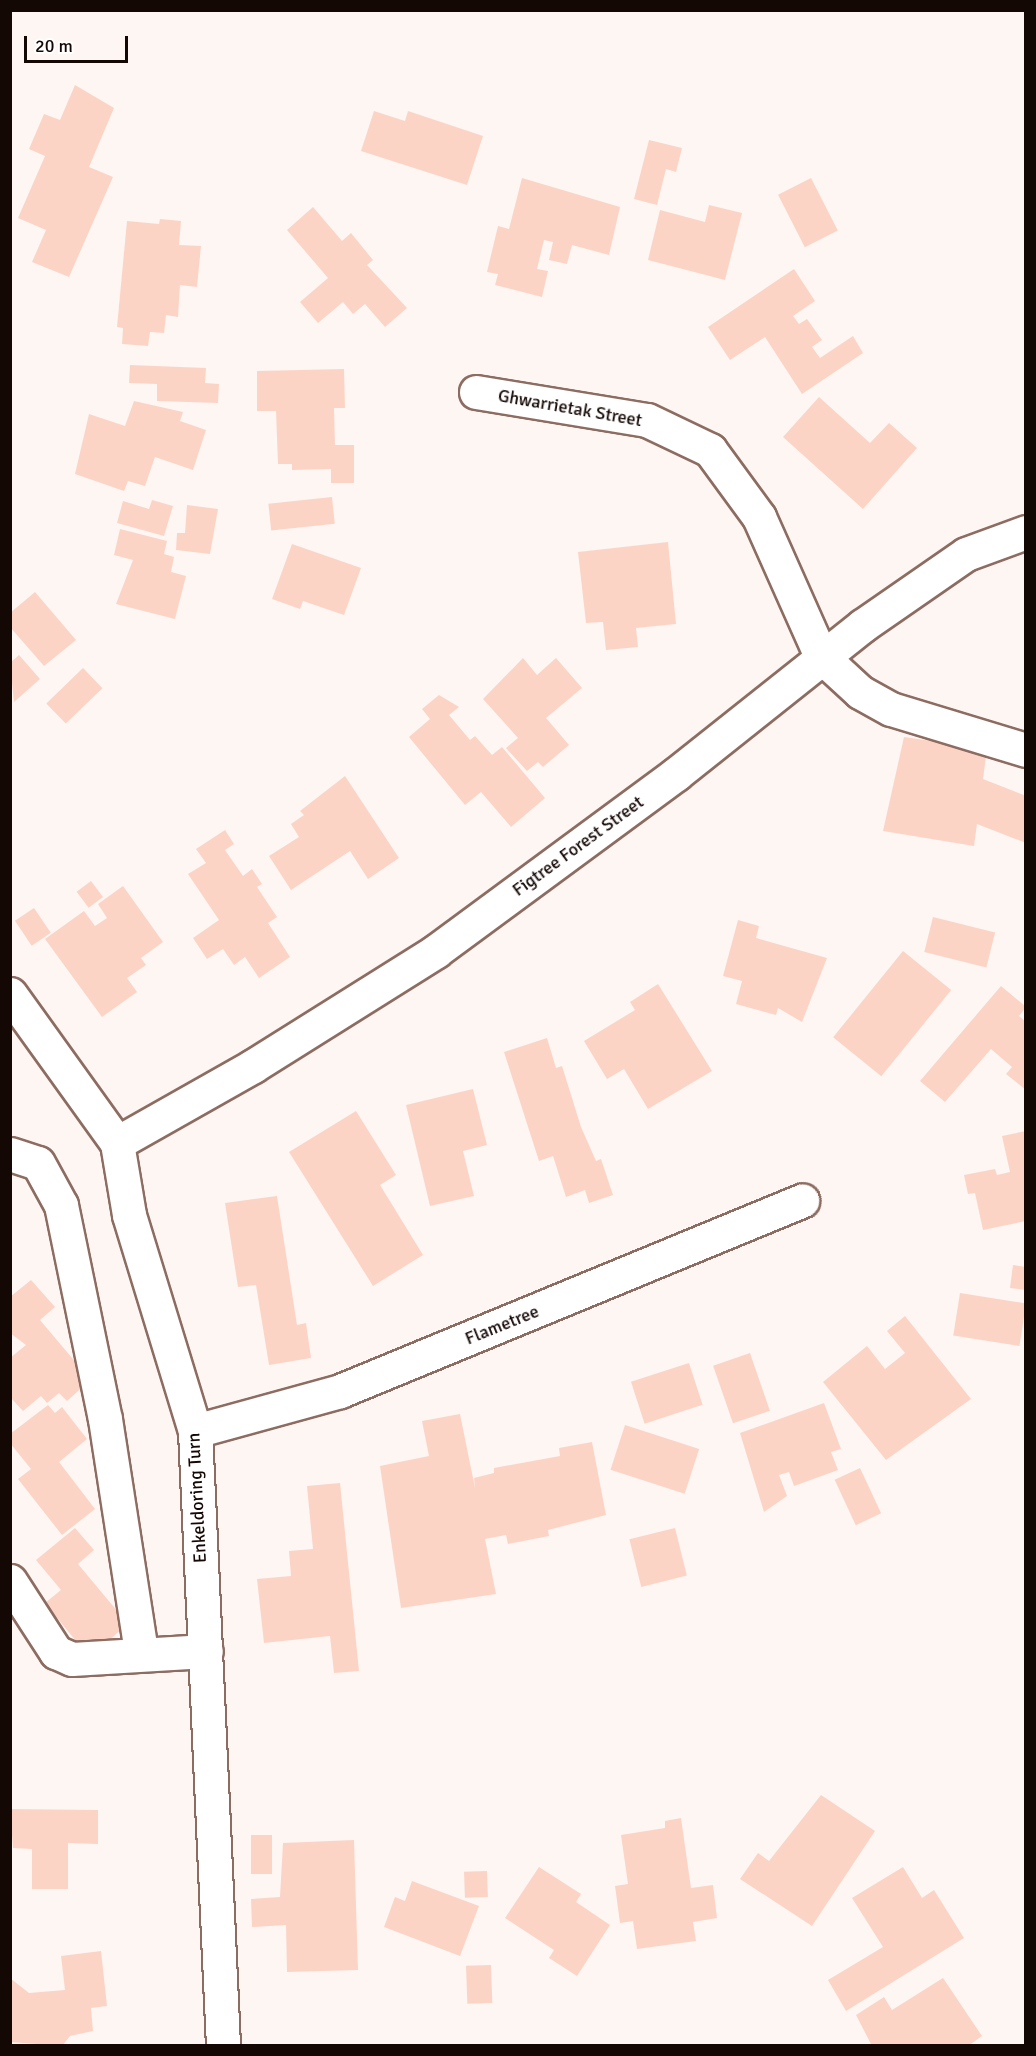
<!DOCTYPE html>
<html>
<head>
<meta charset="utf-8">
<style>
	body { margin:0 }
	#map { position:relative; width:1036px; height:2056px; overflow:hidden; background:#fdf6f3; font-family:Signika,sans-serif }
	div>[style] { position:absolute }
	.building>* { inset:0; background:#fcd4c6; transform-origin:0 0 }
	.roads { filter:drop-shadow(2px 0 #8d6c61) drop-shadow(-2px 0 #8d6c61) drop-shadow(0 2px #8d6c61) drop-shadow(0 -2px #8d6c61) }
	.minor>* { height:33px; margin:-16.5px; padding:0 16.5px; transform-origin:16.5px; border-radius:16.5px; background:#fff }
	span { translate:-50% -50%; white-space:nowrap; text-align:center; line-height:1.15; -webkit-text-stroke:4.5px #fff; paint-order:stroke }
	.street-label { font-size:18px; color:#140805 }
	.frame { position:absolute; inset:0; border:12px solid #140805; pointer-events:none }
	.scale { position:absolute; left:24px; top:36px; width:104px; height:27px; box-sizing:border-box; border:3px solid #140805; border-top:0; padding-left:8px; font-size:18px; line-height:21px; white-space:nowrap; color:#140805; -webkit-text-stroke:4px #fff; paint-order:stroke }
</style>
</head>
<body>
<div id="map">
	<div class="building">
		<div style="clip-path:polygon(75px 85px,114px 108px,89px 167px,113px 177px,69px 277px,32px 262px,46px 230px,18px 218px,45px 156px,29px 149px,44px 114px,60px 120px)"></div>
		<div style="clip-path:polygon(374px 111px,405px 121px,408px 111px,483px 136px,467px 185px,361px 151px)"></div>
		<div style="clip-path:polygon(649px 140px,682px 148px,676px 172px,666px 169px,657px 205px,634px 199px)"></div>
		<div style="clip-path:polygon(522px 178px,620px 207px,609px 255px,572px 245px,567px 264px,549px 260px,553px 242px,544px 240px,537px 269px,548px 271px,542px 297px,495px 285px,498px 274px,487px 272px,498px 226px,509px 229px)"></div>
		<div style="left:811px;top:178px;width:59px;height:37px;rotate:63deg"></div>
		<div style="clip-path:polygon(709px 205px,742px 213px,725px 280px,648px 260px,660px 210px,705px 222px)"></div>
		<div style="clip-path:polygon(313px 207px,342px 241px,351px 233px,373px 260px,367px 265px,407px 308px,385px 327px,365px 304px,353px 314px,343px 302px,318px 323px,300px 302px,328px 278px,287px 230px)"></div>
		<div style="clip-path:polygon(160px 219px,181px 221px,179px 245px,201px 246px,197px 287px,180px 285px,178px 317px,166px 315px,164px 333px,150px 332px,148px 346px,122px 344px,123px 328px,117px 327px,127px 221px,159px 224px)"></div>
		<div style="clip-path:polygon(794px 269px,815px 301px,793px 316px,799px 324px,807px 319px,822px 340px,812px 347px,820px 358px,853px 336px,863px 353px,802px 394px,765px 337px,730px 360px,708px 327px)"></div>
		<div style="clip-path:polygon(130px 365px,206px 368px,205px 383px,219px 384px,218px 403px,157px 401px,157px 384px,129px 383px)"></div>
		<div style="clip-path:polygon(344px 369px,345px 408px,334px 408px,335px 445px,354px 445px,354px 483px,331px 483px,331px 469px,292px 470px,292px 464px,278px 464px,276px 411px,257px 411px,257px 371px)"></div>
		<div style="clip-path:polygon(819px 397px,870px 443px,889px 423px,917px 448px,863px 509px,783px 437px)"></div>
		<div style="clip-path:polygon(134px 401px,183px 412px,180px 421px,206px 430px,193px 470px,155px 457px,145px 486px,128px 481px,124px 491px,75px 474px,89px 414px,125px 426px)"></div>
		<div style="left:332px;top:497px;width:27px;height:64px;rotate:84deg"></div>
		<div style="clip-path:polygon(152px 500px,173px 506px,164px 536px,117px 523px,123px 501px,149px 509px)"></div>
		<div style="clip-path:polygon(187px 505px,218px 509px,210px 554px,176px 550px,177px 533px,185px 533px)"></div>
		<div style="clip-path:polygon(120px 529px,167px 541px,164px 554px,174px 557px,171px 572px,186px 576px,175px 619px,116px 604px,133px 560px,114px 555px)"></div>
		<div style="clip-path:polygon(668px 542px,676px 624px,636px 628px,638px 647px,606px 650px,603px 622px,586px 623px,578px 552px)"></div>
		<div style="clip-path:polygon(292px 544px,361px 568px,344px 615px,303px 601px,300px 609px,272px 599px)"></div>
		<div style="clip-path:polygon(35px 592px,76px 640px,44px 666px,10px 627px,10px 613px)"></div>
		<div style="clip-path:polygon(19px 655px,40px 679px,14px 702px,10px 663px)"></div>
		<div style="clip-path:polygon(523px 658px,537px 675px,556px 658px,582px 688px,546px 718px,569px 745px,543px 767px,538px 762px,527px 771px,506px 748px,518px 738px,483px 699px)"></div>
		<div style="left:83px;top:668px;width:28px;height:51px;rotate:46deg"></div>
		<div style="clip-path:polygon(439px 695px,459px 707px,449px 715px,470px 740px,475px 736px,492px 755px,502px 747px,545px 798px,511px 827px,481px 792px,465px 805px,409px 737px,430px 719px,422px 709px)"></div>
		<div style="clip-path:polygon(904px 737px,987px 749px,983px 779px,1026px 796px,1026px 843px,977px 824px,974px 846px,883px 831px)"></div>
		<div style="clip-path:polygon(345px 776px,399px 858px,368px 879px,350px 851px,291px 890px,269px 856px,299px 837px,291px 824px,304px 815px,300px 811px)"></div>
		<div style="clip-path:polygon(225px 830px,234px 844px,225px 850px,243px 876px,252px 869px,262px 884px,257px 887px,277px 917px,268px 923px,290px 957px,259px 978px,245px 957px,234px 965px,223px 949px,207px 959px,193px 938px,219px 920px,188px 874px,206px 863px,196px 849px)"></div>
		<div style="left:91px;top:881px;width:20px;height:18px;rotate:53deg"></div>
		<div style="clip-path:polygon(123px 886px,163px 942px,141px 958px,146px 965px,127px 978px,137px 992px,102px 1017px,45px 939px,84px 911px,95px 926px,107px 918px,98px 904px)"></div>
		<div style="left:34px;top:908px;width:30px;height:23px;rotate:56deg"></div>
		<div style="left:933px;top:917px;width:64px;height:36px;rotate:14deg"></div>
		<div style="clip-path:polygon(738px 920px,759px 926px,756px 938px,827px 958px,802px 1022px,778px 1008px,776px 1015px,736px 1004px,742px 981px,723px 976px)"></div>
		<div style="left:903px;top:951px;width:62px;height:111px;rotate:39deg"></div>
		<div style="clip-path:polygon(658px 984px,712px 1071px,648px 1109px,624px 1069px,607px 1079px,584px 1041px,635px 1010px,630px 1002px)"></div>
		<div style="clip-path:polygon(1001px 986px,1026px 1007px,1019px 1016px,1026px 1022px,1026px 1090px,1006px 1074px,1012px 1067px,991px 1049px,945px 1102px,920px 1081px)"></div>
		<div style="clip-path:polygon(547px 1038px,556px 1068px,562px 1066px,581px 1127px,596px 1161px,601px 1159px,613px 1195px,589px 1203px,585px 1190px,566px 1197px,553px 1156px,539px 1161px,504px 1052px)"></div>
		<div style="clip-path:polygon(473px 1089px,487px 1145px,463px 1151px,474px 1196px,430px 1206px,406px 1105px)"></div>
		<div style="clip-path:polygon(356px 1111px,396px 1175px,380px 1185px,423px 1255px,373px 1286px,289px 1152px)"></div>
		<div style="clip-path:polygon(1026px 1131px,1026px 1221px,983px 1230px,975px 1193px,968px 1194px,964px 1175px,995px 1169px,997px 1175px,1010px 1172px,1002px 1136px)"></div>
		<div style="clip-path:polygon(277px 1196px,297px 1325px,306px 1323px,311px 1358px,269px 1365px,256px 1285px,238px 1287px,225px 1203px)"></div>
		<div style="clip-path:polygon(1013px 1265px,1026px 1267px,1026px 1290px,1010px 1288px)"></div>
		<div style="clip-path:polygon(31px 1280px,55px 1307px,40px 1320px,83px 1371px,79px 1375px,87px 1383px,67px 1401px,59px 1393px,47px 1403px,41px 1396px,23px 1411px,10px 1397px,10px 1358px,26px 1345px,10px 1333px,10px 1297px)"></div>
		<div style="left:960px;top:1293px;width:67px;height:43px;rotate:9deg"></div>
		<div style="clip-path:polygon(905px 1316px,971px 1399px,886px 1460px,823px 1382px,867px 1346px,885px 1369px,905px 1353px,887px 1331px)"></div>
		<div style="left:750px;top:1353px;width:61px;height:39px;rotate:71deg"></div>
		<div style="left:689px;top:1363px;width:44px;height:61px;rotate:72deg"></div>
		<div style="clip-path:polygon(824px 1403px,841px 1449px,831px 1452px,838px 1470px,794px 1486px,789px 1472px,779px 1475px,787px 1496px,764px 1512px,740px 1433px)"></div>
		<div style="clip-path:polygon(48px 1405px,55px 1413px,62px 1407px,87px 1439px,59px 1462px,95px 1509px,62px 1535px,18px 1479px,31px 1469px,10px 1443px,10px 1434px)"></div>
		<div style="clip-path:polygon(460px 1414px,475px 1488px,474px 1478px,494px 1473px,494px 1468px,560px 1456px,559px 1448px,592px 1442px,606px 1515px,548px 1530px,549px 1536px,508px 1544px,506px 1535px,485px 1539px,496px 1594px,401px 1608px,380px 1466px,429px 1456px,422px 1421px)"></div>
		<div style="left:625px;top:1425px;width:78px;height:47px;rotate:18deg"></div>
		<div style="left:860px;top:1468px;width:50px;height:28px;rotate:65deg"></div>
		<div style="clip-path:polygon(340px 1483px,359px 1671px,334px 1673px,330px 1636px,264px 1643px,257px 1579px,291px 1576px,289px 1551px,313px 1549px,307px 1486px)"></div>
		<div style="clip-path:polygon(75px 1528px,94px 1550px,78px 1564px,128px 1624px,89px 1657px,45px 1603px,61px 1590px,36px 1560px)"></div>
		<div style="left:675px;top:1528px;width:49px;height:47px;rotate:76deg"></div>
		<div style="clip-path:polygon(821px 1795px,875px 1831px,812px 1926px,740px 1879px,758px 1853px,769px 1861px)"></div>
		<div style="clip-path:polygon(10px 1809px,98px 1810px,98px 1844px,68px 1843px,68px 1889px,32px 1889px,32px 1849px,13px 1848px)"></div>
		<div style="clip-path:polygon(681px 1818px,691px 1888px,713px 1885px,717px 1918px,693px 1922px,696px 1941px,637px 1949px,633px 1921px,620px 1923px,615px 1886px,628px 1884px,621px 1835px,665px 1828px,665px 1821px)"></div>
		<div style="left:251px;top:1835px;width:21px;height:39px"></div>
		<div style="clip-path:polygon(354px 1840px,358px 1970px,287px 1972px,286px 1925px,252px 1927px,251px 1899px,280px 1897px,283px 1843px)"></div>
		<div style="clip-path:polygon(539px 1867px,581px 1894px,576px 1902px,610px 1925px,577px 1976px,549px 1958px,554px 1950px,505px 1918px)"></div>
		<div style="clip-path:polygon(903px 1867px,922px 1898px,934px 1890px,964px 1938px,846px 2011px,828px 1980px,883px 1947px,852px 1898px)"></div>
		<div style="left:487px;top:1871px;width:26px;height:23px;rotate:88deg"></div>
		<div style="clip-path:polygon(412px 1881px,479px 1906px,460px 1956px,384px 1927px,395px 1897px,405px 1901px)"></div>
		<div style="clip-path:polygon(101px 1951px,107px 2006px,91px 2008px,93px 2031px,70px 2036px,62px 2046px,10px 2042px,10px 1978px,29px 1993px,65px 1990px,61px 1956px)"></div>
		<div style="left:491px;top:1965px;width:38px;height:25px;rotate:88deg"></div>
		<div style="clip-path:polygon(943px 1978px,982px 2036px,968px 2046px,872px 2046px,856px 2015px,884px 1997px,892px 2010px)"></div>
	</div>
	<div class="roads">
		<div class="minor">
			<div style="left:476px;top:392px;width:173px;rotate:9.3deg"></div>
			<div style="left:647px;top:420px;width:70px;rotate:25.5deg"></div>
			<div style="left:710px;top:450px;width:83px;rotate:53.8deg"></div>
			<div style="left:759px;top:517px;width:152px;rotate:66deg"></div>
			<div style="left:821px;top:656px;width:53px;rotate:42.7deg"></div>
			<div style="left:860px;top:692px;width:35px;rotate:29deg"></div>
			<div style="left:891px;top:709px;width:141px;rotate:16.9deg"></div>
			<div style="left:10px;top:994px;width:183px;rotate:54.3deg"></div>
			<div style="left:117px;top:1143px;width:73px;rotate:80.5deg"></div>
			<div style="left:129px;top:1215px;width:226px;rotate:73deg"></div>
			<div style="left:195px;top:1431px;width:616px;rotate:87.39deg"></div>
			<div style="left:117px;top:1143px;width:156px;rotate:-29.5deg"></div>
			<div style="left:253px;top:1066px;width:216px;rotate:-32.1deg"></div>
			<div style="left:436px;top:951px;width:298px;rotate:-36.4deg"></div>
			<div style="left:676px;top:774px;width:238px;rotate:-38.5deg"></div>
			<div style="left:862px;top:626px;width:126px;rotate:-34.7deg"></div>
			<div style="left:966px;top:554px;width:64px;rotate:-20.1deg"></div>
			<div style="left:10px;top:1154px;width:29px;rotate:18deg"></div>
			<div style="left:38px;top:1163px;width:48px;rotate:61.3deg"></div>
			<div style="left:61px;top:1205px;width:218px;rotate:78.4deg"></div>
			<div style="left:105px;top:1419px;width:236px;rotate:81.2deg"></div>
			<div style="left:195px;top:1431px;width:150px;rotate:-15.4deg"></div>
			<div style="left:340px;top:1391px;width:500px;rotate:-22.4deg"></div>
			<div style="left:10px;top:1581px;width:85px;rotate:57.1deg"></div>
			<div style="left:56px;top:1652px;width:17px;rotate:24deg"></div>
			<div style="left:72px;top:1659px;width:134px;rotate:-3.4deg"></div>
		</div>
	</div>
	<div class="street-label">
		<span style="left:570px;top:408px;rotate:10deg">Ghwarrietak Street</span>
		<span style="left:578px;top:846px;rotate:-36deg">Figtree Forest Street</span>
		<span style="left:502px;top:1325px;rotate:-22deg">Flametree</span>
		<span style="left:197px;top:1498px;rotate:-93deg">Enkeldoring Turn</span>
	</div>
	<div class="frame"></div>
	<div class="scale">20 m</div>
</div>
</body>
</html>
